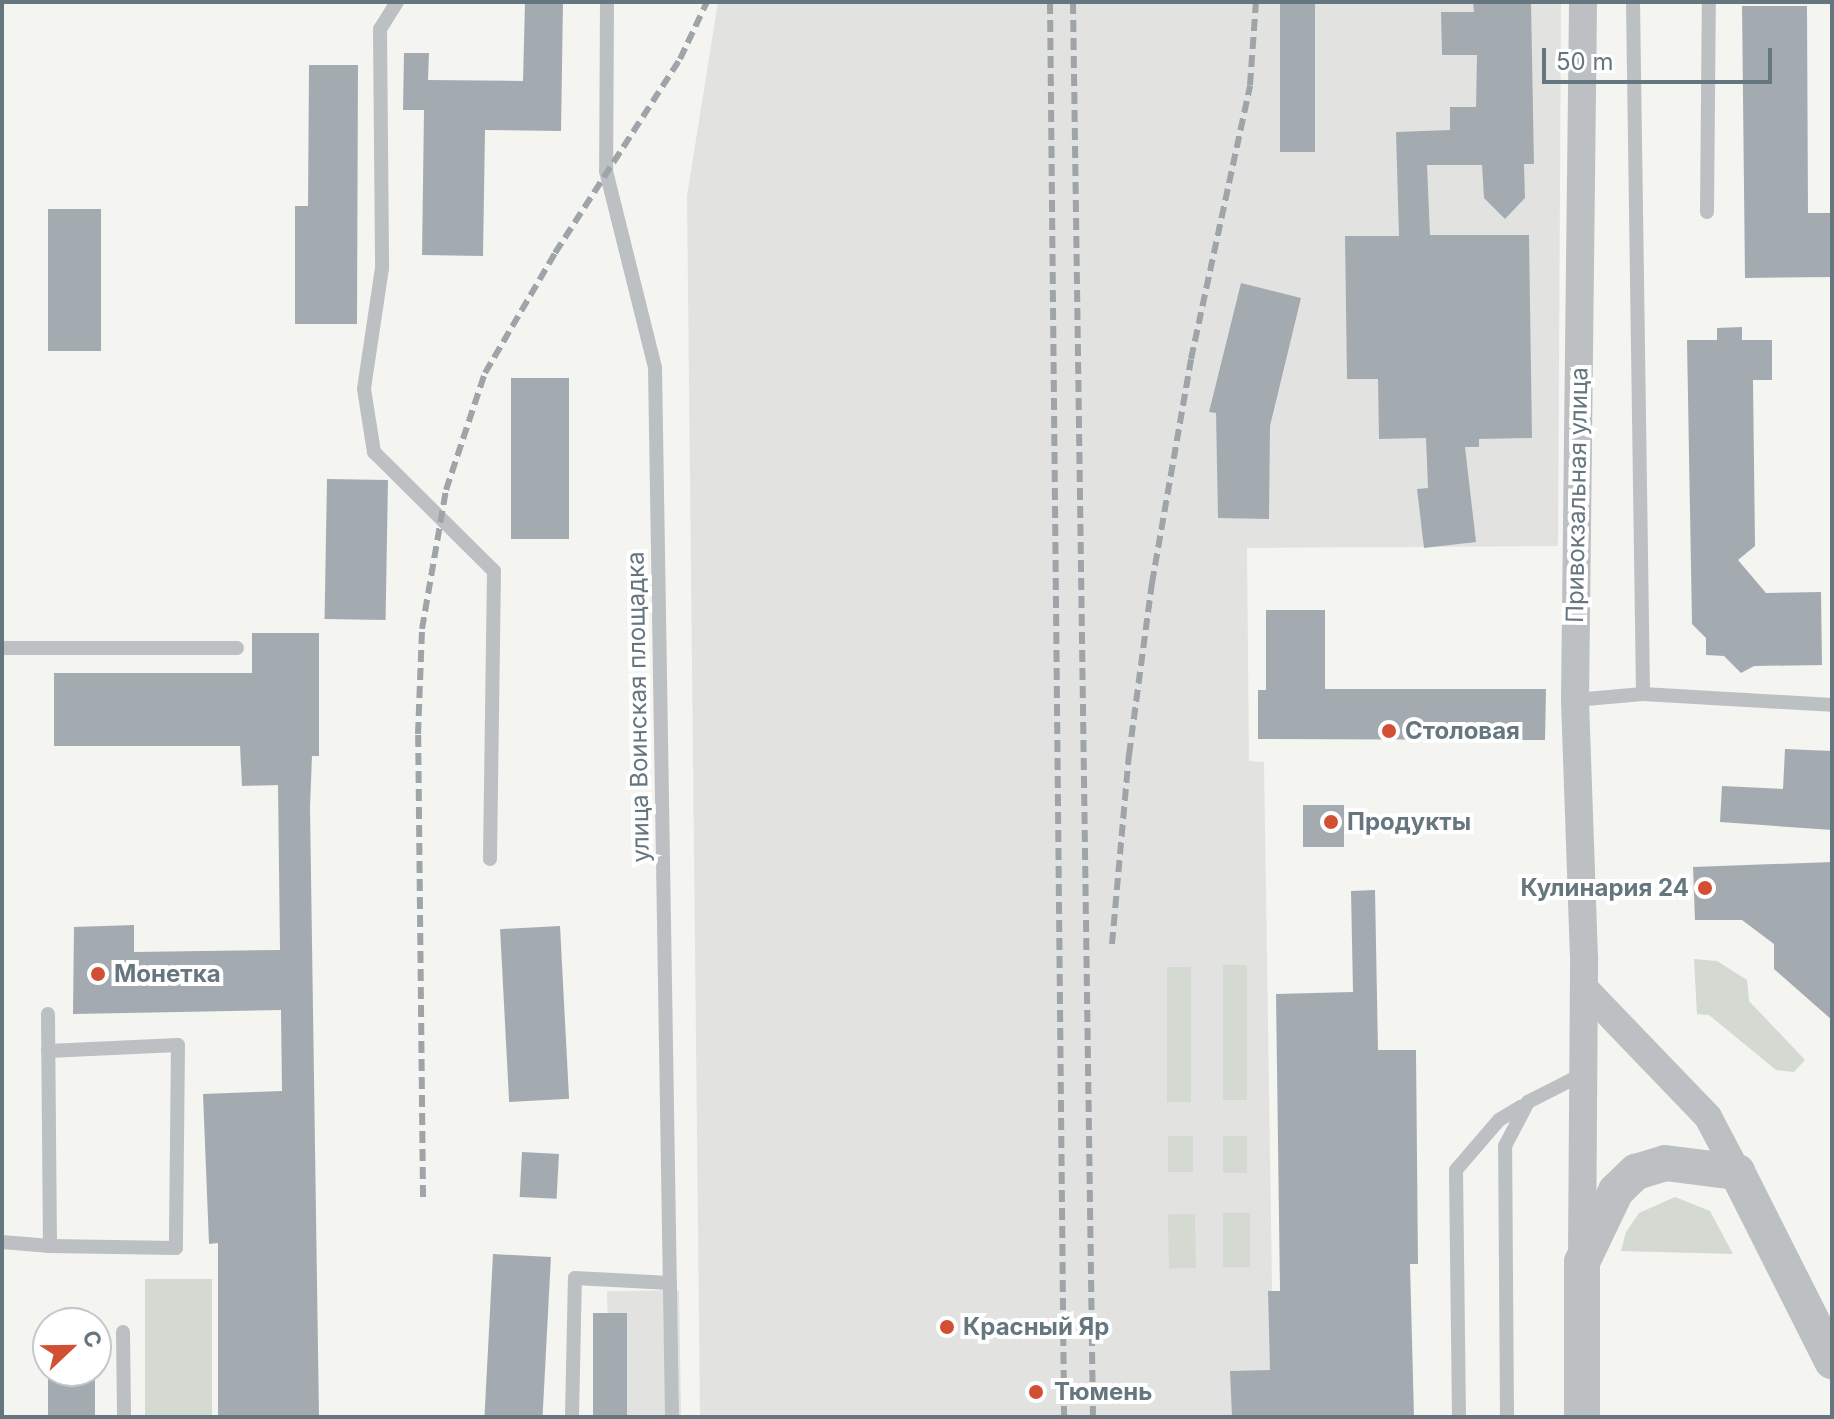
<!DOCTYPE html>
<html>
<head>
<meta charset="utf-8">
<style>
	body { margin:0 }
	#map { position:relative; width:1834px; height:1419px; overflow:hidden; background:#f4f4f1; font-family:Inter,sans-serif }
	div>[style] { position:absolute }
	.built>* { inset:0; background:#e2e3e1; transform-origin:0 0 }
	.green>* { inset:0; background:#d4d9d1; transform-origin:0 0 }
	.building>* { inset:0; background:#a4abb0; transform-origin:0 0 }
	.service>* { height:14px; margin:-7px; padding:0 7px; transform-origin:7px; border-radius:7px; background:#bcc0c3 }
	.minor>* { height:28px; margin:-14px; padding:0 14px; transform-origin:14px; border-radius:14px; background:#bcc0c3 }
	.tertiary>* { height:36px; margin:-18px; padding:0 18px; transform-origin:18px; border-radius:18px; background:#bcc0c3 }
	.rail>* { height:6px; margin-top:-3px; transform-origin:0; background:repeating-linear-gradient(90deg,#9ea4a8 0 12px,transparent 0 18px) }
	.dots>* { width:22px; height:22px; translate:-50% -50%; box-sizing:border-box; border:4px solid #fff; border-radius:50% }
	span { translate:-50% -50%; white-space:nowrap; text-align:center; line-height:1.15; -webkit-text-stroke:8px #fff; paint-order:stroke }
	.street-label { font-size:24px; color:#66767f }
	.poi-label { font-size:24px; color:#66767f; font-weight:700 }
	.left { translate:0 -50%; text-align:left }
	.right { translate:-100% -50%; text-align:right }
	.frame { position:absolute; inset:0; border:4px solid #66767f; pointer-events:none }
	.north { position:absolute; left:32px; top:1307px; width:80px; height:80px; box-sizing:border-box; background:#fff; border:2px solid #c2c8cc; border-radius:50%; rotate:68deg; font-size:22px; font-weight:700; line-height:32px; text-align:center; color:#66767f }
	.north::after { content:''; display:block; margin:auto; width:28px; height:36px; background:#d24f33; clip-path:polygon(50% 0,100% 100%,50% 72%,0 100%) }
	.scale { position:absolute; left:1542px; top:48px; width:230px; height:36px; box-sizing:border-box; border:4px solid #66767f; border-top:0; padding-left:10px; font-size:24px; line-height:28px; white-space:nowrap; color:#66767f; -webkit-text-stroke:6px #fff; paint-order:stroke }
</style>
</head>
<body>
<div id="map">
	<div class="built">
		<div style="clip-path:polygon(718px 2px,1561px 2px,1558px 546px,1247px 548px,1249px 761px,1264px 762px,1274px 1417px,700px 1417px,687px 196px)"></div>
		<div style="left:679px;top:1290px;width:127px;height:72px;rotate:89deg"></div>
	</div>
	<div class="green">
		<div style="clip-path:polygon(1694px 959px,1717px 961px,1747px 980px,1749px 1001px,1805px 1060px,1794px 1072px,1776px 1070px,1709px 1015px,1697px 1014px)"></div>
		<div style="left:1223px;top:965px;width:24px;height:135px"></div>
		<div style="left:1167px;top:967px;width:24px;height:135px"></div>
		<div style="left:1168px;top:1136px;width:25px;height:36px"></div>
		<div style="left:1223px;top:1136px;width:24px;height:37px"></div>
		<div style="clip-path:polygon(1675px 1197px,1710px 1211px,1733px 1254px,1621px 1251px,1626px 1232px,1639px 1213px)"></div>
		<div style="left:1223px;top:1213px;width:27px;height:54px"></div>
		<div style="left:1195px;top:1214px;width:54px;height:27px;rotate:89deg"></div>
		<div style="left:212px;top:1279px;width:138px;height:67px;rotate:90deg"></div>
	</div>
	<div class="building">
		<div style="clip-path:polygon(525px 2px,563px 2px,561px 131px,485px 130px,483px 256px,422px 255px,424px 110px,403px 110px,404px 53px,429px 53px,428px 80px,523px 81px)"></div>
		<div style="left:1280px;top:2px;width:35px;height:150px"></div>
		<div style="clip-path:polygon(1473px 2px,1531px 2px,1534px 164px,1524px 164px,1525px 198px,1505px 219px,1484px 198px,1482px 165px,1427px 165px,1430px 235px,1529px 235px,1532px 438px,1479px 439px,1479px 447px,1465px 447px,1476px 542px,1424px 548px,1417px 489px,1428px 488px,1426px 438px,1379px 439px,1378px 379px,1347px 379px,1345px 236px,1399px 236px,1396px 132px,1450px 130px,1450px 107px,1476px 107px,1477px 55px,1442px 55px,1441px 12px,1474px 12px)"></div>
		<div style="clip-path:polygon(1742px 6px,1807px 6px,1808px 213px,1832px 213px,1832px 277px,1745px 278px)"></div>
		<div style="clip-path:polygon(309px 65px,358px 65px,357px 324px,295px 324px,295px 206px,308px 206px)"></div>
		<div style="left:48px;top:209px;width:53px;height:142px"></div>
		<div style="clip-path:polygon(1241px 283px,1301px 298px,1270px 426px,1269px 519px,1218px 518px,1216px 413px,1209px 412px)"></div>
		<div style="clip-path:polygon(1742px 327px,1742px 340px,1772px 340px,1772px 380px,1753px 380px,1755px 546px,1738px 560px,1766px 593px,1821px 592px,1822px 665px,1754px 666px,1741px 673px,1724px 656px,1706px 655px,1706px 638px,1692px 624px,1687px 340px,1717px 340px,1717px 328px)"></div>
		<div style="left:511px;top:378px;width:58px;height:161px"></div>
		<div style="left:327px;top:479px;width:61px;height:140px;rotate:1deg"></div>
		<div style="clip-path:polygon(1266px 610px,1325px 610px,1325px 689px,1546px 689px,1545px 740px,1258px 739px,1258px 690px,1266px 690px)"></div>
		<div style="clip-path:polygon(252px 633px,319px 633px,319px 756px,312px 756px,310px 807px,319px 1417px,218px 1417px,218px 1243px,209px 1244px,203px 1094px,282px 1091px,281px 1010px,73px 1014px,74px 927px,134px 925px,134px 952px,280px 950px,278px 785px,242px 786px,240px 746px,54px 746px,54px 673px,252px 673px)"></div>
		<div style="clip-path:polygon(1785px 749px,1832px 751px,1832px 830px,1720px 822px,1722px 786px,1783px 789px)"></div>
		<div style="left:1303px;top:805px;width:41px;height:42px"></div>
		<div style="clip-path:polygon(1832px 862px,1832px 1020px,1774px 969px,1774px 944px,1742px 920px,1695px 920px,1693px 867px)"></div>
		<div style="clip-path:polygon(1375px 890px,1378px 1050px,1416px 1050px,1418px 1264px,1410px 1264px,1414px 1417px,1232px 1417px,1230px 1371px,1270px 1370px,1268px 1291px,1280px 1291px,1276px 994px,1353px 992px,1351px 891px)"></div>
		<div style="left:560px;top:926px;width:173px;height:60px;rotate:87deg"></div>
		<div style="left:522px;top:1152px;width:37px;height:45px;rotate:3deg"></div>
		<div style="left:493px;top:1254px;width:58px;height:163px;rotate:3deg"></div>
		<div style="left:593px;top:1313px;width:34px;height:104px"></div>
		<div style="left:48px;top:1371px;width:47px;height:46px"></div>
	</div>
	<div class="service">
		<div style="left:397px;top:2px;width:32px;rotate:122deg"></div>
		<div style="left:380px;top:29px;width:239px;rotate:89.5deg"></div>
		<div style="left:382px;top:268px;width:122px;rotate:98.5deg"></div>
		<div style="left:364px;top:389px;width:64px;rotate:81deg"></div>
		<div style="left:374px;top:452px;width:169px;rotate:44.8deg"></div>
		<div style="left:494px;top:571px;width:288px;rotate:90.8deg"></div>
		<div style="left:607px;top:2px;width:169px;rotate:90.3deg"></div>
		<div style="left:606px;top:171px;width:203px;rotate:76deg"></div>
		<div style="left:655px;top:368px;width:1049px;rotate:89.07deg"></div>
		<div style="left:1633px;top:2px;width:692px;rotate:89.17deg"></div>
		<div style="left:1707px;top:212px;width:210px;rotate:-89.5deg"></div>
		<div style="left:2px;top:648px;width:235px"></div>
		<div style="left:1575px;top:700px;width:68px;rotate:-5deg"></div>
		<div style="left:1643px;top:694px;width:189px;rotate:3.3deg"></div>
		<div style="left:48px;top:1051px;width:130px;rotate:-2.6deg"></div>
		<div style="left:178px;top:1045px;width:203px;rotate:90.6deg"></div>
		<div style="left:176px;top:1248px;width:126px;rotate:-179.1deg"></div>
		<div style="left:2px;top:1242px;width:48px;rotate:4.8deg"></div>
		<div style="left:50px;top:1246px;width:232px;rotate:-90.5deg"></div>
		<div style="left:123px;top:1332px;width:85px;rotate:89.3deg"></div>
		<div style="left:572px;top:1417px;width:139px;rotate:-88.8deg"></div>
		<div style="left:575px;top:1278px;width:95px;rotate:3deg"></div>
		<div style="left:1459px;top:1417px;width:247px;rotate:-90.7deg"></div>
		<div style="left:1456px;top:1170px;width:66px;rotate:-49.3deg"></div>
		<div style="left:1499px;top:1120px;width:26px;rotate:-31deg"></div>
		<div style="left:1507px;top:1417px;width:271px;rotate:-90.4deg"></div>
		<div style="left:1505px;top:1146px;width:50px;rotate:-62.4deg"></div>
		<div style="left:1528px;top:1102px;width:62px;rotate:-27deg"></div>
	</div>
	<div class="minor">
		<div style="left:1584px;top:988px;width:179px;rotate:46.1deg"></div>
		<div style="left:1708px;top:1117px;width:62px;rotate:62.2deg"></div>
		<div style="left:1582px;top:1257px;width:299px;rotate:-89.6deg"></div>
		<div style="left:1584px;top:958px;width:258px;rotate:-92deg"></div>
		<div style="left:1575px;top:700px;width:698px;rotate:-89.34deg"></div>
	</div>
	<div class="tertiary">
		<div style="left:1582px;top:1417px;width:155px;rotate:-90deg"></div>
		<div style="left:1582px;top:1262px;width:79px;rotate:-64.4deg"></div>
		<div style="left:1616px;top:1191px;width:28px;rotate:-44deg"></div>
		<div style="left:1636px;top:1172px;width:30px;rotate:-17deg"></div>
		<div style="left:1665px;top:1163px;width:73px;rotate:7.1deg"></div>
		<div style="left:1737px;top:1172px;width:212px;rotate:63.3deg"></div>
	</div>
	<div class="rail">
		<div style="left:1050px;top:2px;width:1415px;rotate:89.43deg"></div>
		<div style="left:1073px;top:2px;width:1415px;rotate:89.19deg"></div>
		<div style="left:1112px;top:944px;width:190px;rotate:-84.9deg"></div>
		<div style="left:1129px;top:755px;width:174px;rotate:-82.4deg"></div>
		<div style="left:1152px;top:583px;width:227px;rotate:-80.1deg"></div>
		<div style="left:1191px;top:359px;width:280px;rotate:-77.8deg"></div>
		<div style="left:1250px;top:85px;width:83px;rotate:-85.9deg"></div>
		<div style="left:423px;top:1197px;width:463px;rotate:-90.6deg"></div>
		<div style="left:418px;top:734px;width:105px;rotate:-87.8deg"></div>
		<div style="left:422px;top:629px;width:141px;rotate:-80.2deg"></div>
		<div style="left:446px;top:490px;width:123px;rotate:-71.6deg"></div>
		<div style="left:485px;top:373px;width:139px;rotate:-59.7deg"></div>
		<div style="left:555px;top:253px;width:231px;rotate:-57.2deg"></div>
		<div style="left:680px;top:59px;width:63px;rotate:-64.7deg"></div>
	</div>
	<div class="dots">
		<div style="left:1389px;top:731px;background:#d24f33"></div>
		<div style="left:1331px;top:822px;background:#d24f33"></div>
		<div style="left:1705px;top:888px;background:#d24f33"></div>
		<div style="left:98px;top:974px;background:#d24f33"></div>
		<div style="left:947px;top:1327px;background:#d24f33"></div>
		<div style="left:1036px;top:1392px;background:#d24f33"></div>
	</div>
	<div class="street-label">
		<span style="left:1577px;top:495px;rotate:-89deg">Привокзальная улица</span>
		<span style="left:638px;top:707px;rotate:-91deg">улица Воинская площадка</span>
	</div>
	<div class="poi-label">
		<span class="left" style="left:1405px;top:731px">Столовая</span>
		<span class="left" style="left:1347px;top:822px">Продукты</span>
		<span class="right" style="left:1689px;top:888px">Кулинария 24</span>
		<span class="left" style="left:114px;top:974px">Монетка</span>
		<span class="left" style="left:963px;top:1327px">Красный Яр</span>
		<span class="left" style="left:1054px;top:1392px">Тюмень</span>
	</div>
	<div class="frame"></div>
	<div class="north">С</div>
	<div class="scale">50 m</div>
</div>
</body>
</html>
